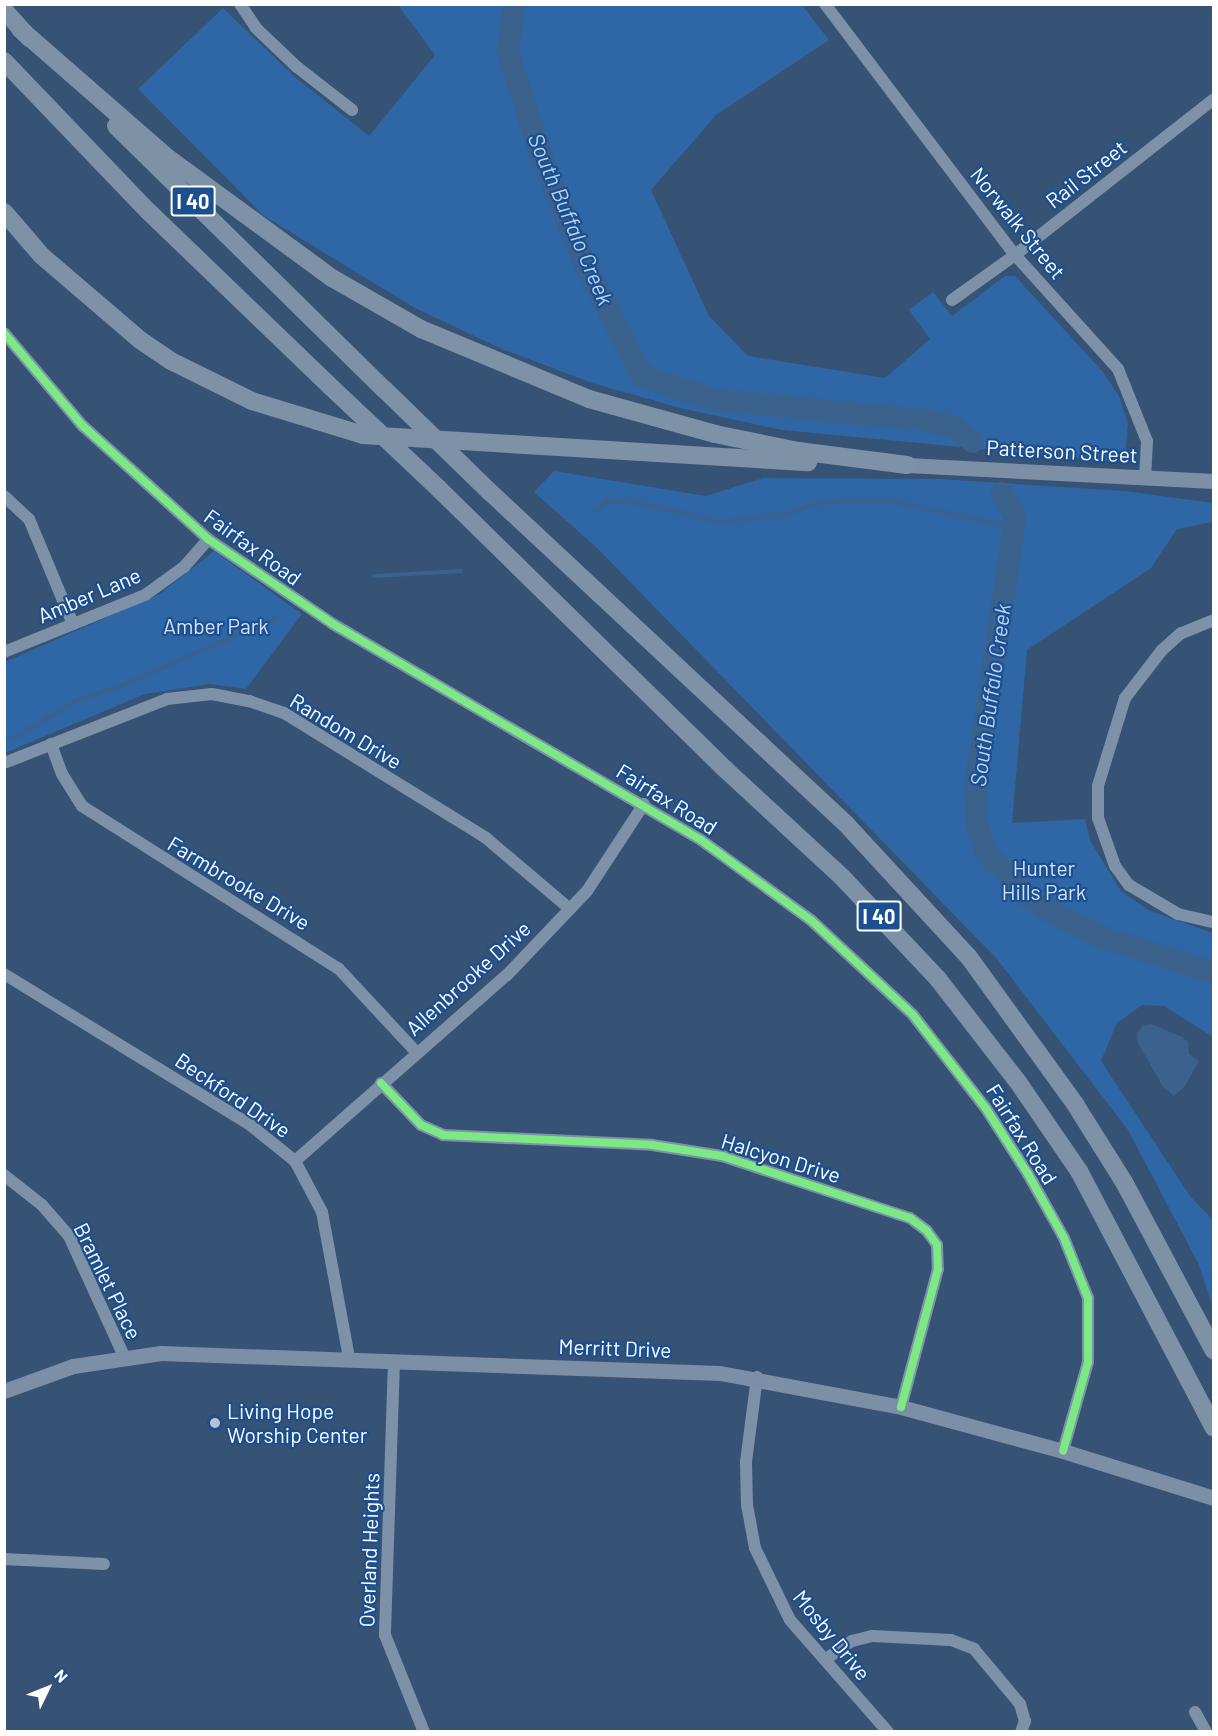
<!DOCTYPE html>
<html>
<head>
<meta charset="utf-8">
<style>
	body { margin:0 }
	#map { position:relative; width:1218px; height:1736px; overflow:hidden; background:#365274; font-family:Barlow,sans-serif }
	div>[style] { position:absolute }
	.green>* { inset:0; background:#2f66a5 }
	.water>* { inset:0; background:#3b618d }
	.stream>* { height:4px; margin:-2px; padding:0 2px; transform-origin:2px; border-radius:2px; background:#3b618d }
	.river>* { height:22px; margin:-11px; padding:0 11px; transform-origin:11px; border-radius:11px; background:#3b618d }
	.minor>* { height:12px; margin:-6px; padding:0 6px; transform-origin:6px; border-radius:6px; background:#7d92a8 }
	.major>* { height:15px; margin:-7.5px; padding:0 7.5px; transform-origin:7.5px; border-radius:7.5px; background:#7d8ea7 }
	.highway>* { height:18px; margin:-9px; padding:0 9px; transform-origin:9px; border-radius:9px; background:#7e92a7 }
	.highway-bridge>* { height:18px; margin:-9px; padding:0 9px; transform-origin:9px; border-radius:9px; background:#7e92a7 }
	.cycleway>* { height:8px; margin:-4px; padding:0 4px; transform-origin:4px; border-radius:4px; background:#7ce984 }
	.dots>* { width:16px; height:16px; translate:-50% -50%; box-sizing:border-box; border:3px solid #1b4f8f; border-radius:50% }
	span { translate:-50% -50%; white-space:nowrap; text-align:center; line-height:1.15; -webkit-text-stroke:4.5px #1b4f8f; paint-order:stroke }
	.shield-label span { padding:2px 4px; background:#1b4f8f; border:2px solid; border-radius:4px; -webkit-text-stroke-width:0 }
	.shield-label { font-size:20px; color:#fff; font-weight:700 }
	.street-label { font-size:21px; color:#fff }
	.park-label { font-size:21px; color:#cfe3fa }
	.poi-label { font-size:21px; color:#fff }
	.left { translate:0 -50%; text-align:left }
	.water-label { font-size:22px; color:#b5d3f5; font-style:italic }
	.frame { position:absolute; inset:0; border:6px solid #fff; pointer-events:none }
	.north { position:absolute; left:18px; top:1658px; width:60px; height:60px; -webkit-text-stroke:4px #1b4f8f; paint-order:stroke; rotate:47deg; font-size:16px; font-weight:700; line-height:24px; text-align:center; color:#fff }
	.north::after { content:''; display:block; margin:auto; width:21px; height:27px; background:#fff; clip-path:polygon(50% 0,100% 100%,50% 72%,0 100%) }
</style>
</head>
<body>
<div id="map">
	<div class="green">
		<div style="clip-path:polygon(398px 5px,802px 5px,829px 40px,716px 115px,651px 190px,709px 316px,748px 356px,885px 378px,930px 339px,909px 310px,933px 292px,952px 316px,1005px 276px,1015px 276px,1103px 372px,1119px 396px,1128px 424px,1126px 449px,1108px 461px,782px 430px,680px 408px,592px 383px,502px 349px,415px 308px,264px 216px,138px 89px,223px 8px,295px 77px,369px 136px,435px 55px)"></div>
		<div style="clip-path:polygon(554px 471px,706px 496px,763px 478px,940px 479px,1125px 491px,1213px 503px,1213px 522px,1177px 529px,1151px 568px,1027px 650px,1012px 823px,1085px 819px,1091px 842px,1121px 891px,1150px 911px,1213px 933px,1213px 1037px,1164px 1006px,1142px 1005px,1117px 1023px,1101px 1061px,1190px 1196px,1213px 1220px,1213px 1307px,1198px 1263px,1128px 1130px,997px 959px,598px 549px,534px 492px)"></div>
		<div style="clip-path:polygon(214px 551px,302px 614px,246px 689px,210px 684px,145px 694px,5px 753px,5px 662px,160px 594px)"></div>
	</div>
	<div class="water">
		<div style="clip-path:polygon(1152px 1024px,1182px 1037px,1188px 1042px,1189px 1054px,1199px 1061px,1185px 1086px,1174px 1096px,1163px 1087px,1138px 1043px,1137px 1033px,1143px 1025px)"></div>
	</div>
	<div class="stream">
		<div style="left:595px;top:510px;width:15px;rotate:-32deg"></div>
		<div style="left:608px;top:502px;width:21px;rotate:-3deg"></div>
		<div style="left:629px;top:501px;width:95px;rotate:12.7deg"></div>
		<div style="left:722px;top:522px;width:66px;rotate:-6.9deg"></div>
		<div style="left:788px;top:514px;width:24px;rotate:-22deg"></div>
		<div style="left:810px;top:505px;width:29px;rotate:-8deg"></div>
		<div style="left:839px;top:501px;width:52px"></div>
		<div style="left:891px;top:501px;width:126px;rotate:11.9deg"></div>
		<div style="left:374px;top:576px;width:87px;rotate:-3.3deg"></div>
		<div style="left:4px;top:744px;width:86px;rotate:-30.7deg"></div>
		<div style="left:78px;top:700px;width:47px;rotate:-18.4deg"></div>
		<div style="left:123px;top:685px;width:167px;rotate:-23.6deg"></div>
	</div>
	<div class="river">
		<div style="left:514px;top:4px;width:48px;rotate:97.1deg"></div>
		<div style="left:508px;top:52px;width:109px;rotate:72.4deg"></div>
		<div style="left:541px;top:156px;width:114px;rotate:67.9deg"></div>
		<div style="left:584px;top:262px;width:128px;rotate:63deg"></div>
		<div style="left:642px;top:376px;width:77px;rotate:18.2deg"></div>
		<div style="left:715px;top:400px;width:210px;rotate:5.5deg"></div>
		<div style="left:924px;top:420px;width:31px;rotate:13deg"></div>
		<div style="left:954px;top:427px;width:24px;rotate:38deg"></div>
		<div style="left:1002px;top:493px;width:25px;rotate:61deg"></div>
		<div style="left:1014px;top:515px;width:12px;rotate:90deg"></div>
		<div style="left:1014px;top:527px;width:257px;rotate:98.5deg"></div>
		<div style="left:976px;top:781px;width:43px;rotate:88.7deg"></div>
		<div style="left:977px;top:824px;width:30px;rotate:73deg"></div>
		<div style="left:986px;top:853px;width:62px;rotate:45.7deg"></div>
		<div style="left:1029px;top:897px;width:29px;rotate:34deg"></div>
		<div style="left:1053px;top:913px;width:51px;rotate:26.6deg"></div>
		<div style="left:1099px;top:936px;width:121px;rotate:17.8deg"></div>
	</div>
	<div class="minor">
		<div style="left:240px;top:4px;width:29px;rotate:56deg"></div>
		<div style="left:256px;top:28px;width:57px;rotate:43.6deg"></div>
		<div style="left:297px;top:67px;width:70px;rotate:38deg"></div>
		<div style="left:825px;top:4px;width:315px;rotate:52.9deg"></div>
		<div style="left:1015px;top:255px;width:154px;rotate:47.9deg"></div>
		<div style="left:1118px;top:369px;width:78px;rotate:68.1deg"></div>
		<div style="left:1147px;top:441px;width:36px;rotate:93deg"></div>
		<div style="left:952px;top:300px;width:77px;rotate:-35.5deg"></div>
		<div style="left:1015px;top:255px;width:253px;rotate:-38.1deg"></div>
		<div style="left:4px;top:333px;width:122px;rotate:49.7deg"></div>
		<div style="left:83px;top:426px;width:169px;rotate:42.1deg"></div>
		<div style="left:208px;top:539px;width:151px;rotate:34.2deg"></div>
		<div style="left:333px;top:624px;width:427px;rotate:30.4deg"></div>
		<div style="left:701px;top:840px;width:137px;rotate:36.1deg"></div>
		<div style="left:812px;top:921px;width:138px;rotate:42.9deg"></div>
		<div style="left:913px;top:1015px;width:117px;rotate:52deg"></div>
		<div style="left:985px;top:1107px;width:80px;rotate:57.3deg"></div>
		<div style="left:1028px;top:1174px;width:73px;rotate:60.6deg"></div>
		<div style="left:1064px;top:1238px;width:65px;rotate:68.2deg"></div>
		<div style="left:1088px;top:1298px;width:64px;rotate:90deg"></div>
		<div style="left:1088px;top:1362px;width:92px;rotate:105.7deg"></div>
		<div style="left:4px;top:496px;width:34px;rotate:43deg"></div>
		<div style="left:29px;top:519px;width:114px;rotate:67.3deg"></div>
		<div style="left:1214px;top:620px;width:35px;rotate:158deg"></div>
		<div style="left:1181px;top:633px;width:25px;rotate:138deg"></div>
		<div style="left:1162px;top:650px;width:61px;rotate:127.6deg"></div>
		<div style="left:1125px;top:698px;width:92px;rotate:107.1deg"></div>
		<div style="left:1098px;top:786px;width:32px;rotate:90deg"></div>
		<div style="left:1098px;top:818px;width:51px;rotate:70.5deg"></div>
		<div style="left:1115px;top:866px;width:24px;rotate:54deg"></div>
		<div style="left:1129px;top:885px;width:57px;rotate:30.6deg"></div>
		<div style="left:1178px;top:914px;width:37px;rotate:13deg"></div>
		<div style="left:4px;top:652px;width:152px;rotate:-22deg"></div>
		<div style="left:145px;top:595px;width:48px;rotate:-35.7deg"></div>
		<div style="left:184px;top:567px;width:37px;rotate:-49deg"></div>
		<div style="left:51px;top:744px;width:32px;rotate:70deg"></div>
		<div style="left:62px;top:774px;width:38px;rotate:58deg"></div>
		<div style="left:82px;top:806px;width:304px;rotate:32.4deg"></div>
		<div style="left:339px;top:969px;width:113px;rotate:47.1deg"></div>
		<div style="left:4px;top:763px;width:175px;rotate:-21.4deg"></div>
		<div style="left:167px;top:699px;width:45px;rotate:-6.3deg"></div>
		<div style="left:212px;top:694px;width:38px;rotate:11deg"></div>
		<div style="left:249px;top:701px;width:37px;rotate:19deg"></div>
		<div style="left:284px;top:713px;width:238px;rotate:31.7deg"></div>
		<div style="left:486px;top:838px;width:110px;rotate:40.2deg"></div>
		<div style="left:4px;top:974px;width:287px;rotate:31.5deg"></div>
		<div style="left:249px;top:1124px;width:59px;rotate:38.8deg"></div>
		<div style="left:295px;top:1161px;width:58px;rotate:62.1deg"></div>
		<div style="left:322px;top:1212px;width:147px;rotate:79.5deg"></div>
		<div style="left:381px;top:1083px;width:58px;rotate:46.4deg"></div>
		<div style="left:421px;top:1125px;width:24px;rotate:24deg"></div>
		<div style="left:443px;top:1135px;width:209px;rotate:2.7deg"></div>
		<div style="left:652px;top:1145px;width:71px;rotate:8.9deg"></div>
		<div style="left:722px;top:1156px;width:198px;rotate:18.3deg"></div>
		<div style="left:910px;top:1218px;width:21px;rotate:37deg"></div>
		<div style="left:927px;top:1231px;width:17px;rotate:54deg"></div>
		<div style="left:937px;top:1245px;width:24px;rotate:88deg"></div>
		<div style="left:938px;top:1269px;width:143px;rotate:105deg"></div>
		<div style="left:295px;top:1161px;width:282px;rotate:-41.3deg"></div>
		<div style="left:507px;top:975px;width:116px;rotate:-46.4deg"></div>
		<div style="left:587px;top:891px;width:104px;rotate:-56.8deg"></div>
		<div style="left:4px;top:1175px;width:48px;rotate:38.3deg"></div>
		<div style="left:42px;top:1205px;width:41px;rotate:48.9deg"></div>
		<div style="left:69px;top:1236px;width:132px;rotate:65.4deg"></div>
		<div style="left:394px;top:1361px;width:274px;rotate:91.9deg"></div>
		<div style="left:385px;top:1635px;width:105px;rotate:68.1deg"></div>
		<div style="left:757px;top:1377px;width:86px;rotate:97.4deg"></div>
		<div style="left:746px;top:1462px;width:43px;rotate:88.7deg"></div>
		<div style="left:747px;top:1505px;width:44px;rotate:79.5deg"></div>
		<div style="left:755px;top:1548px;width:80px;rotate:64.1deg"></div>
		<div style="left:790px;top:1620px;width:149px;rotate:48.8deg"></div>
		<div style="left:4px;top:1559px;width:100px;rotate:2.9deg"></div>
		<div style="left:826px;top:1659px;width:32px;rotate:-35deg"></div>
		<div style="left:852px;top:1641px;width:21px;rotate:-14deg"></div>
		<div style="left:872px;top:1636px;width:79px;rotate:2.9deg"></div>
		<div style="left:951px;top:1640px;width:25px;rotate:21deg"></div>
		<div style="left:974px;top:1649px;width:72px;rotate:50.1deg"></div>
		<div style="left:1020px;top:1704px;width:18px;rotate:74deg"></div>
		<div style="left:1025px;top:1721px;width:12px;rotate:110deg"></div>
		<div style="left:1195px;top:1712px;width:23px;rotate:61deg"></div>
	</div>
	<div class="major">
		<div style="left:907px;top:465px;width:307px;rotate:3deg"></div>
		<div style="left:4px;top:1391px;width:73px;rotate:-19.9deg"></div>
		<div style="left:73px;top:1366px;width:89px;rotate:-8.4deg"></div>
		<div style="left:161px;top:1353px;width:559px;rotate:2.05deg"></div>
		<div style="left:720px;top:1373px;width:184px;rotate:10.6deg"></div>
		<div style="left:901px;top:1407px;width:168px;rotate:15.2deg"></div>
		<div style="left:1063px;top:1451px;width:158px;rotate:17.3deg"></div>
	</div>
	<div class="highway">
		<div style="left:4px;top:10px;width:38px;rotate:48deg"></div>
		<div style="left:20px;top:29px;width:196px;rotate:41.1deg"></div>
		<div style="left:168px;top:158px;width:203px;rotate:36.2deg"></div>
		<div style="left:332px;top:278px;width:103px;rotate:29.8deg"></div>
		<div style="left:421px;top:329px;width:182px;rotate:22.6deg"></div>
		<div style="left:589px;top:399px;width:131px;rotate:15.5deg"></div>
		<div style="left:715px;top:434px;width:85px;rotate:11.6deg"></div>
		<div style="left:798px;top:451px;width:110px;rotate:7.3deg"></div>
		<div style="left:4px;top:61px;width:208px;rotate:46.2deg"></div>
		<div style="left:148px;top:211px;width:255px;rotate:43.9deg"></div>
		<div style="left:116px;top:126px;width:375px;rotate:44.5deg"></div>
		<div style="left:4px;top:212px;width:58px;rotate:49.2deg"></div>
		<div style="left:42px;top:256px;width:129px;rotate:40.6deg"></div>
		<div style="left:140px;top:340px;width:37px;rotate:34deg"></div>
		<div style="left:171px;top:361px;width:90px;rotate:26.3deg"></div>
		<div style="left:252px;top:401px;width:116px;rotate:17deg"></div>
		<div style="left:363px;top:435px;width:446px;rotate:3.5deg"></div>
		<div style="left:438px;top:488px;width:402px;rotate:44.4deg"></div>
		<div style="left:725px;top:769px;width:159px;rotate:42.7deg"></div>
		<div style="left:842px;top:877px;width:140px;rotate:46.7deg"></div>
		<div style="left:938px;top:979px;width:130px;rotate:52.2deg"></div>
		<div style="left:1018px;top:1082px;width:108px;rotate:55.6deg"></div>
		<div style="left:1079px;top:1171px;width:290px;rotate:62.3deg"></div>
		<div style="left:490px;top:492px;width:487px;rotate:43deg"></div>
		<div style="left:846px;top:824px;width:180px;rotate:47.3deg"></div>
		<div style="left:968px;top:956px;width:183px;rotate:54.1deg"></div>
		<div style="left:1075px;top:1104px;width:92px;rotate:57.9deg"></div>
		<div style="left:1124px;top:1182px;width:191px;rotate:62deg"></div>
	</div>
	<div class="highway-bridge">
		<div style="left:332px;top:388px;width:146px;rotate:43.3deg"></div>
		<div style="left:384px;top:389px;width:148px;rotate:44.2deg"></div>
	</div>
	<div class="cycleway">
		<div style="left:4px;top:333px;width:122px;rotate:49.7deg"></div>
		<div style="left:83px;top:426px;width:169px;rotate:42.1deg"></div>
		<div style="left:208px;top:539px;width:151px;rotate:34.2deg"></div>
		<div style="left:333px;top:624px;width:427px;rotate:30.4deg"></div>
		<div style="left:701px;top:840px;width:137px;rotate:36.1deg"></div>
		<div style="left:812px;top:921px;width:138px;rotate:42.9deg"></div>
		<div style="left:913px;top:1015px;width:117px;rotate:52deg"></div>
		<div style="left:985px;top:1107px;width:80px;rotate:57.3deg"></div>
		<div style="left:1028px;top:1174px;width:73px;rotate:60.6deg"></div>
		<div style="left:1064px;top:1238px;width:65px;rotate:68.2deg"></div>
		<div style="left:1088px;top:1298px;width:64px;rotate:90deg"></div>
		<div style="left:1088px;top:1362px;width:92px;rotate:105.7deg"></div>
		<div style="left:381px;top:1083px;width:58px;rotate:46.4deg"></div>
		<div style="left:421px;top:1125px;width:24px;rotate:24deg"></div>
		<div style="left:443px;top:1135px;width:209px;rotate:2.7deg"></div>
		<div style="left:652px;top:1145px;width:71px;rotate:8.9deg"></div>
		<div style="left:722px;top:1156px;width:198px;rotate:18.3deg"></div>
		<div style="left:910px;top:1218px;width:21px;rotate:37deg"></div>
		<div style="left:927px;top:1231px;width:17px;rotate:54deg"></div>
		<div style="left:937px;top:1245px;width:24px;rotate:88deg"></div>
		<div style="left:938px;top:1269px;width:143px;rotate:105deg"></div>
	</div>
	<div class="dots">
		<div style="left:215px;top:1423px;background:#b9c2ce"></div>
	</div>
	<div class="shield-label">
		<span style="left:193px;top:201px">I 40</span>
		<span style="left:879px;top:916px">I 40</span>
	</div>
	<div class="street-label">
		<span style="left:1086px;top:174px;rotate:-38deg">Rail Street</span>
		<span style="left:1018px;top:223px;rotate:51deg">Norwalk Street</span>
		<span style="left:1062px;top:451px;rotate:3deg">Patterson Street</span>
		<span style="left:253px;top:547px;rotate:36deg">Fairfax Road</span>
		<span style="left:89px;top:595px;rotate:-23deg">Amber Lane</span>
		<span style="left:346px;top:731px;rotate:31deg">Random Drive</span>
		<span style="left:667px;top:799px;rotate:32deg">Fairfax Road</span>
		<span style="left:239px;top:883px;rotate:31deg">Farmbrooke Drive</span>
		<span style="left:468px;top:978px;rotate:-42deg">Allenbrooke Drive</span>
		<span style="left:233px;top:1095px;rotate:34deg">Beckford Drive</span>
		<span style="left:1022px;top:1134px;rotate:58deg">Fairfax Road</span>
		<span style="left:781px;top:1158px;rotate:17deg">Halcyon Drive</span>
		<span style="left:108px;top:1281px;rotate:64deg">Bramlet Place</span>
		<span style="left:615px;top:1348px;rotate:2deg">Merritt Drive</span>
		<span style="left:369px;top:1550px;rotate:-88deg">Overland Heights</span>
		<span style="left:832px;top:1635px;rotate:51deg">Mosby Drive</span>
	</div>
	<div class="park-label">
		<span style="left:216px;top:626px">Amber Park</span>
		<span style="left:1044px;top:880px">Hunter<br>Hills Park</span>
	</div>
	<div class="poi-label">
		<span class="left" style="left:227px;top:1423px">Living Hope<br>Worship Center</span>
	</div>
	<div class="water-label">
		<span style="left:571px;top:219px;rotate:67deg">South Buffalo Creek</span>
		<span style="left:990px;top:695px;rotate:-82deg">South Buffalo Creek</span>
	</div>
	<div class="frame"></div>
	<div class="north">N</div>
</div>
</body>
</html>
